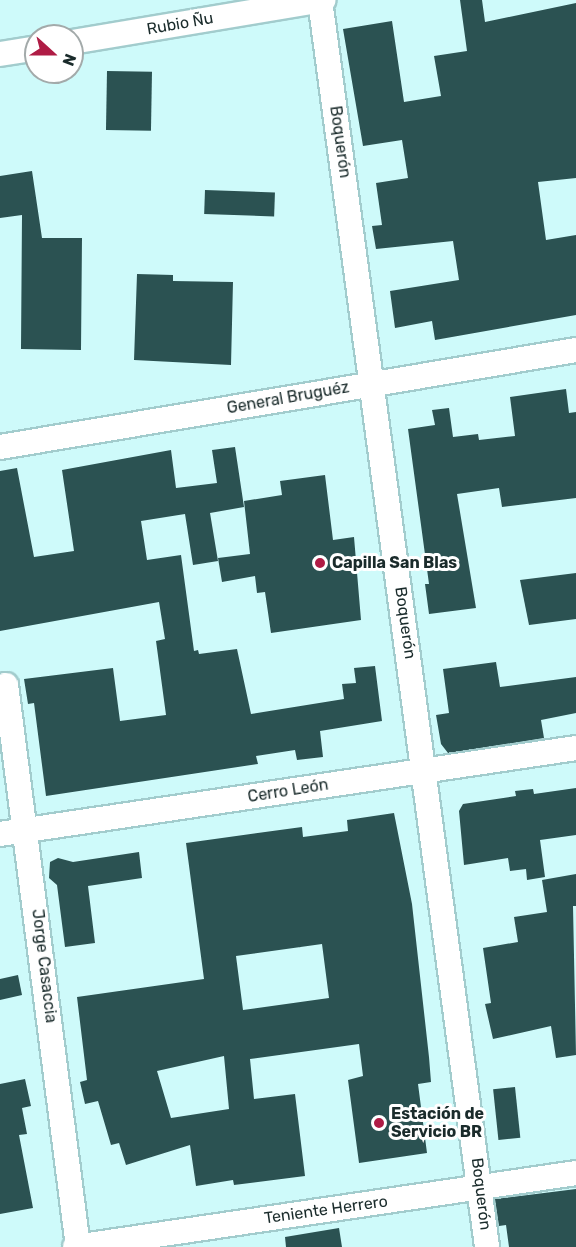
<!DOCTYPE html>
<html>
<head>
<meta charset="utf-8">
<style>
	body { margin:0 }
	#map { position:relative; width:576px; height:1247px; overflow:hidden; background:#cefafa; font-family:Rubik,sans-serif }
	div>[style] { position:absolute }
	.building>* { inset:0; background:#2b5252; transform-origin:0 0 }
	.roads { filter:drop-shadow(2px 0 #a2cccd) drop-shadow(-2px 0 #a2cccd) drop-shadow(0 2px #a2cccd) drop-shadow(0 -2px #a2cccd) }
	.minor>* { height:24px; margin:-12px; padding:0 12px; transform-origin:12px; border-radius:12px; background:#fff }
	.dots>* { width:16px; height:16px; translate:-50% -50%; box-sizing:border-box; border:3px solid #fff; border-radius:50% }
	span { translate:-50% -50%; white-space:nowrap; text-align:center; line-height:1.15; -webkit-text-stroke:6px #fff; paint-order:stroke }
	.street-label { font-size:16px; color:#1a2b2b }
	.poi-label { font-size:16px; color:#1a2b2b; font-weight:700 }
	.left { translate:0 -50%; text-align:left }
	.north { position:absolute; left:24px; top:24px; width:60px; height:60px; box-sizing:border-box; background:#fff; border:2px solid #a3aaaa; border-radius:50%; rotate:111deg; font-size:16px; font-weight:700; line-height:24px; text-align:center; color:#1a2b2b }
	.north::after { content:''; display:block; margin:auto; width:21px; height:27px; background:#af1c45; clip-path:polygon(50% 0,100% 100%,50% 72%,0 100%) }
</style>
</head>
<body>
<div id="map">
	<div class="building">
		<div style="clip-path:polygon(460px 0,482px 0,485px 22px,576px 3px,576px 178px,538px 182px,546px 240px,576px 235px,576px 315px,435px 340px,432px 321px,395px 328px,390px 291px,459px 280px,453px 241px,376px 249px,372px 226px,382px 225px,376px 183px,408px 178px,402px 140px,363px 146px,343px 29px,392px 21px,404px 102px,441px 96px,434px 56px,467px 51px)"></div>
		<div style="left:107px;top:71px;width:45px;height:59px;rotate:1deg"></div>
		<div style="clip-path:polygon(32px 171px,42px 238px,82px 238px,81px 350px,21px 349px,22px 215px,0 218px,0 176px)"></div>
		<div style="left:205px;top:190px;width:70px;height:24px;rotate:2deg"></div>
		<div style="clip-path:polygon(137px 274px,173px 275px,173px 281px,233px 282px,231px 365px,134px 360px)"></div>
		<div style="clip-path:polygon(566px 389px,569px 413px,576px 412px,576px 498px,502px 507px,499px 488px,457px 494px,476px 608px,429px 614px,425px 584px,429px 584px,408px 429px,435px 425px,432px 410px,449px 408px,453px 437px,478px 434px,479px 440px,515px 436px,510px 397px)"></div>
		<div style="clip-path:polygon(235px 447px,244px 507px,210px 513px,218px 561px,193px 565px,185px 514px,141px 521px,147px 560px,181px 555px,194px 651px,198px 650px,199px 654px,237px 649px,251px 714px,344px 699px,342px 684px,356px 683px,354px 668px,375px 666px,382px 721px,320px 731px,323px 757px,297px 760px,295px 750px,256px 756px,258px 764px,46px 796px,34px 703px,28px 704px,24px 679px,113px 668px,120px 721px,166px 715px,156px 641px,165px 639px,159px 602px,0 631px,0 471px,17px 468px,34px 557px,74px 551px,62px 470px,171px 450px,176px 488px,217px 483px,212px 450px)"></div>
		<div style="clip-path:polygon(325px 475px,333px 540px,354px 537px,361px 620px,271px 633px,265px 592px,257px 593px,255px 576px,222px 582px,218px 558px,250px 554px,244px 501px,282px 495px,280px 481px)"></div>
		<div style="clip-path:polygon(576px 573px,576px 619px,529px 625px,520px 580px)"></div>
		<div style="clip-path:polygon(496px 662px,500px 687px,576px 677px,576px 713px,541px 720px,544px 738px,448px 753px,441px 744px,436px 715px,449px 713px,443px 669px)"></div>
		<div style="clip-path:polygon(576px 788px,576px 835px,540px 840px,545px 877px,527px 880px,526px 869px,510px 871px,508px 858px,464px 865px,459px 811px,463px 804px,516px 796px,515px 791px,533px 789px,534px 794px)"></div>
		<div style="clip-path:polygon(evenodd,394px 813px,412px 904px,429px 1057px,431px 1082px,418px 1084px,427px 1153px,359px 1163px,348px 1080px,363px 1076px,359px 1044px,250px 1059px,254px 1099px,295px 1094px,305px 1176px,234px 1185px,233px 1180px,196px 1186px,190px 1145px,126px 1165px,119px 1143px,111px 1145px,98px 1101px,85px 1104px,80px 1082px,87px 1080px,77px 997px,204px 979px,186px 843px,302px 827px,303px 837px,348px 831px,347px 820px,394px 813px,322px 944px,329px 998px,243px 1010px,236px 956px,322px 944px,394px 813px,224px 1056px,229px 1109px,171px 1118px,157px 1071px,224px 1056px)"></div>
		<div style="clip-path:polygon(139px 852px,142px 878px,88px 886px,95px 943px,65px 947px,57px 885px,49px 878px,50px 862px,58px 858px,73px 862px)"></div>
		<div style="clip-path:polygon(576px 874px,576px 906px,573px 906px,576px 1055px,556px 1058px,551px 1026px,493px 1039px,485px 1004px,491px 1003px,483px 948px,518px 942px,514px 917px,547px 912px,542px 880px)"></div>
		<div style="clip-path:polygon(18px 975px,22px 995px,0 1000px,0 979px)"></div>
		<div style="clip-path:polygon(25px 1079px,31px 1106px,22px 1108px,27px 1134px,19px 1135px,33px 1208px,0 1214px,0 1084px)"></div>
		<div style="left:515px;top:1087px;width:51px;height:22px;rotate:84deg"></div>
		<div style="clip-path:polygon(576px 1189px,576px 1247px,509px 1247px,506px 1225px,499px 1226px,495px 1199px)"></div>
		<div style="clip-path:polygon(339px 1228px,342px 1247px,286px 1247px,285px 1237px)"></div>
	</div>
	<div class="roads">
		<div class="minor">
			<div style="left:320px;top:0;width:1258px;rotate:82.37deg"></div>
			<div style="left:72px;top:42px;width:255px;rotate:-9.5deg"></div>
			<div style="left:0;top:54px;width:36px;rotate:-9deg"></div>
			<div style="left:0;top:447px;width:584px;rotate:-9.56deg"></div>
			<div style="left:6px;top:685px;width:567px;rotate:82.7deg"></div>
			<div style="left:0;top:834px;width:582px;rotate:-8.49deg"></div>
			<div style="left:75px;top:1247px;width:506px;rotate:-8.4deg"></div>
		</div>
	</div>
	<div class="dots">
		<div style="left:320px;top:563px;background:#af1c45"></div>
		<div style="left:379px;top:1123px;background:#af1c45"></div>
	</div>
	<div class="street-label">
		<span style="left:180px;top:24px;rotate:-10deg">Rubio Ñu</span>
		<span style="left:340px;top:142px;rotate:82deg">Boquerón</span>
		<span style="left:288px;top:398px;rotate:-10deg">General Bruguéz</span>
		<span style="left:405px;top:623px;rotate:82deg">Boquerón</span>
		<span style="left:288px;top:791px;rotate:-9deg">Cerro León</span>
		<span style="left:44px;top:966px;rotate:83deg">Jorge Casaccia</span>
		<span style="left:481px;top:1194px;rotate:83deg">Boquerón</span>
		<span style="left:326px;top:1210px;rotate:-8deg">Teniente Herrero</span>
	</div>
	<div class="poi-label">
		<span class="left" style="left:332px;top:563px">Capilla San Blas</span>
		<span class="left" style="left:391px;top:1123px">Estación de<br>Servicio BR</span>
	</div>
	<div class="north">N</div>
</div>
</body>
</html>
